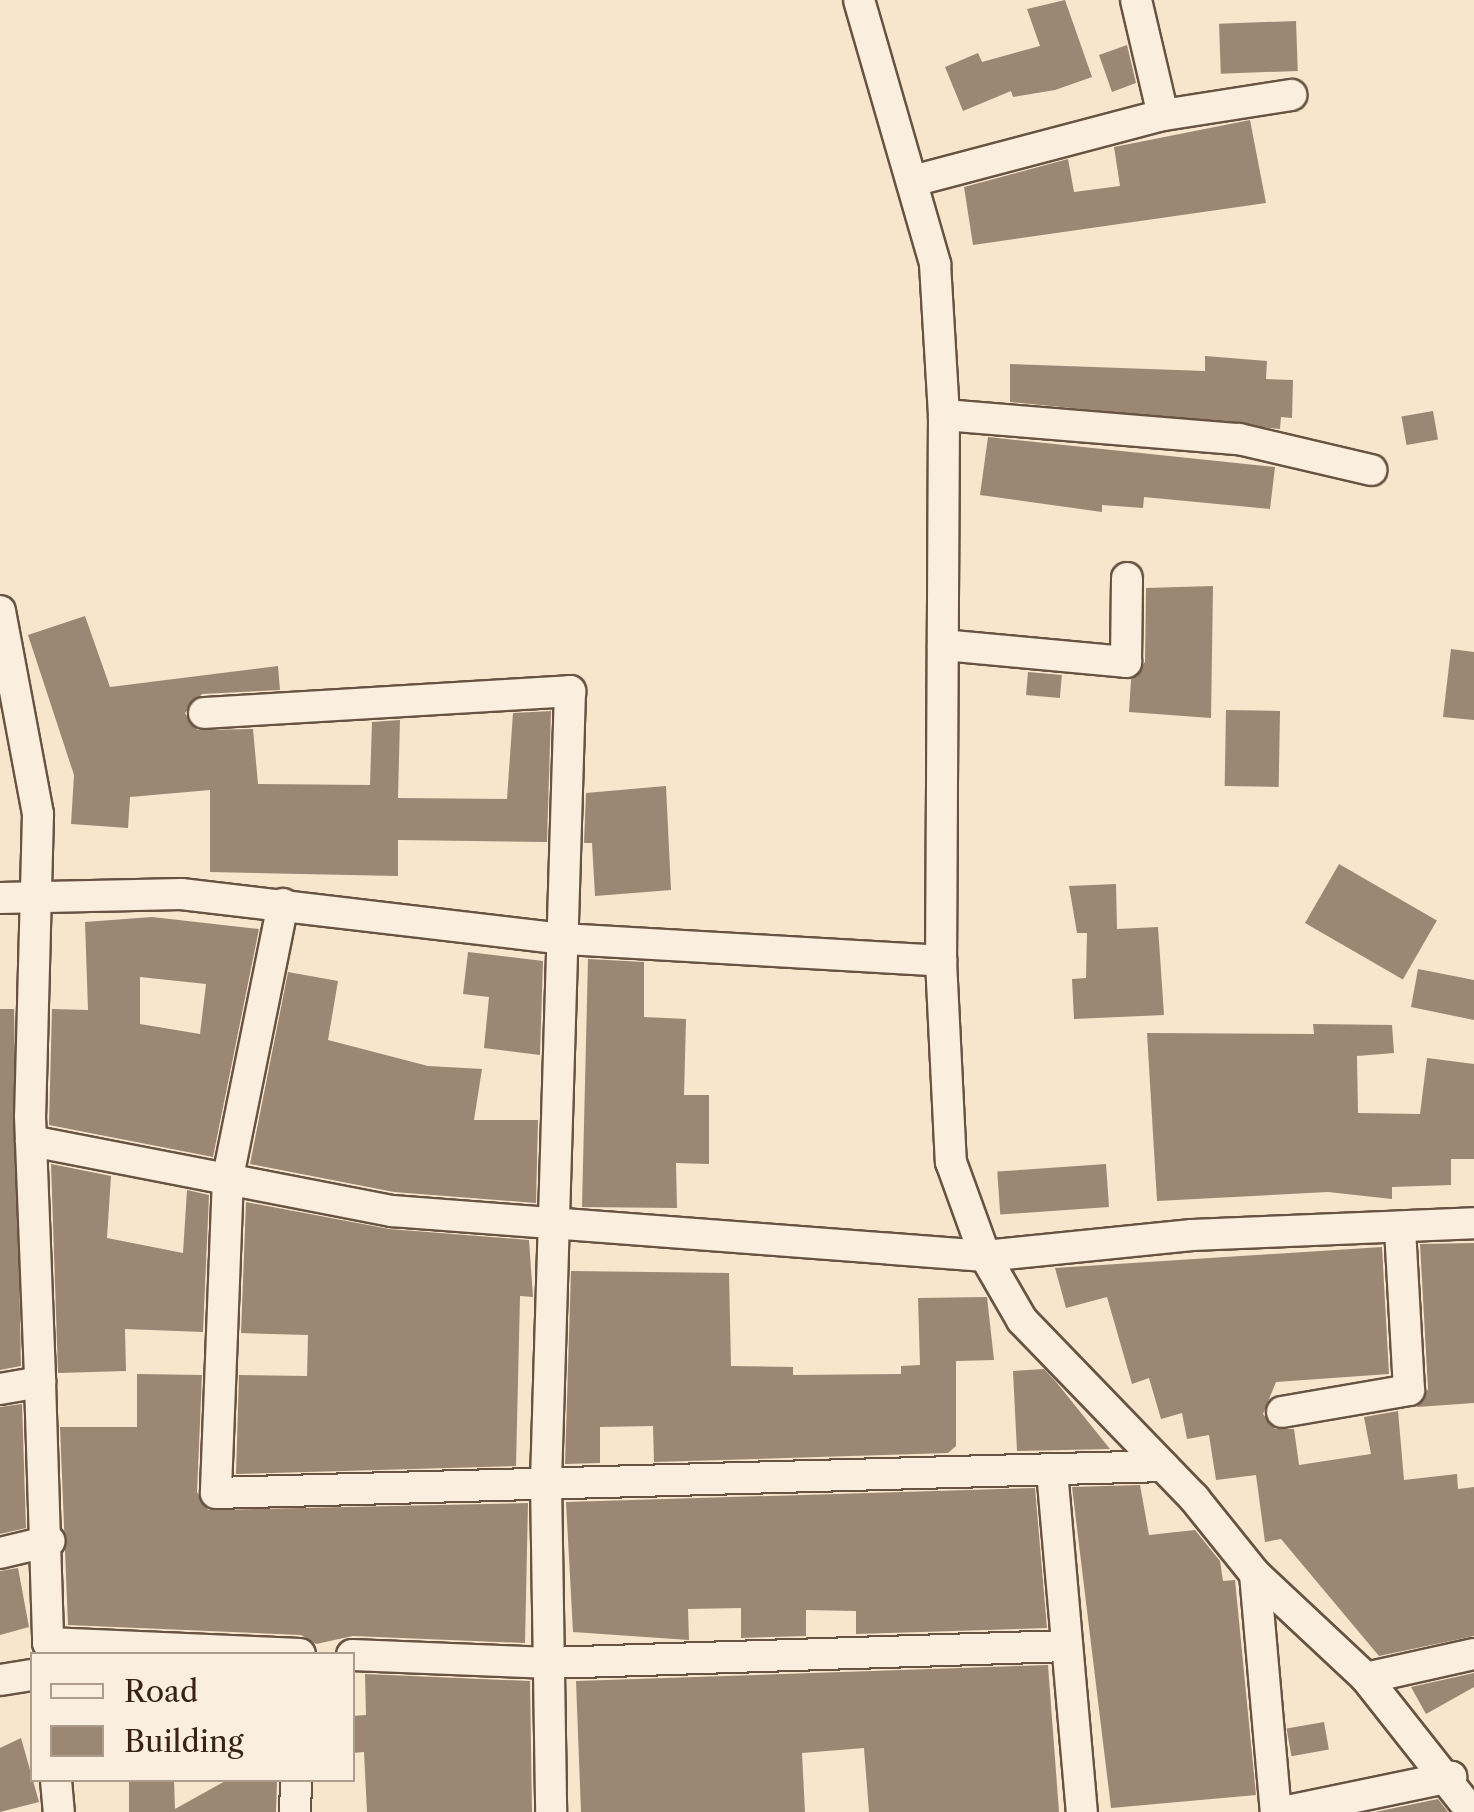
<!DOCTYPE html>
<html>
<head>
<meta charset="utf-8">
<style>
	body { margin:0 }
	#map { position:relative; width:1474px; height:1812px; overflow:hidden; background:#f7e5cc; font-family:"Libre Caslon Text",serif }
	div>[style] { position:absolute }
	.building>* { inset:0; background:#9b8774; transform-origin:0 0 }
	.roads { filter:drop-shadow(2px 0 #685343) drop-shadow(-2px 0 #685343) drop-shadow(0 2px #685343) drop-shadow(0 -2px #685343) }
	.minor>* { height:30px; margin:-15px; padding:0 15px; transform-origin:15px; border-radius:15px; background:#faeede }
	span { translate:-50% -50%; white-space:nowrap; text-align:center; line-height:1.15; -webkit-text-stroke:9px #faeede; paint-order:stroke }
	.legend { position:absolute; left:30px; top:1652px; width:325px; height:130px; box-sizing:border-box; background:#faeede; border:2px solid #ac9c8e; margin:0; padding:12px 18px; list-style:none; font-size:30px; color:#382215 }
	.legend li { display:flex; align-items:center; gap:20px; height:50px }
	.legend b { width:50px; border:2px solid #ac9c8e }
</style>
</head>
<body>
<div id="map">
	<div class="building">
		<div style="clip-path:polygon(1065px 0,1092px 77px,1055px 90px,1013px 97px,1011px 91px,963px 111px,945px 67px,978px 53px,982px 62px,1040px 46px,1027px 9px)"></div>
		<div style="left:1296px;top:21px;width:50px;height:77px;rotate:88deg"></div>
		<div style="clip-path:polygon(1127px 45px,1136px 83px,1112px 92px,1099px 55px)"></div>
		<div style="clip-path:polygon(1250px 120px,1266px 203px,973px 245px,964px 187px,1068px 159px,1074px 192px,1120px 186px,1114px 147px)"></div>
		<div style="clip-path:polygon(1205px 356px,1267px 361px,1266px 379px,1293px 380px,1292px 418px,1281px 417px,1280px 429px,1010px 402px,1010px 364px,1205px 371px)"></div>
		<div style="left:1433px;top:411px;width:29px;height:32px;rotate:80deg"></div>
		<div style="clip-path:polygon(988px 437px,1275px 467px,1270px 509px,1144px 497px,1143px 508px,1102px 505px,1102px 512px,980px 495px)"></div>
		<div style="clip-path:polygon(1213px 586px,1211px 718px,1129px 712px,1131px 680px,1145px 662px,1146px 588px)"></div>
		<div style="clip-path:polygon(85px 616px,110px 687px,278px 666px,280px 690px,202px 694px,185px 713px,197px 730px,253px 729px,258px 784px,370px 785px,372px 722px,400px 720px,398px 798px,507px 799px,513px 713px,551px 711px,547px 842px,398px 840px,398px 876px,210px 872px,210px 790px,130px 797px,128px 828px,71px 824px,74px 775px,28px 635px)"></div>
		<div style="clip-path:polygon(1451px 649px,1474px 652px,1474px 720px,1443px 717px)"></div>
		<div style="left:1028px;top:672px;width:34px;height:23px;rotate:5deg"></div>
		<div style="left:1226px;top:710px;width:54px;height:76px;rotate:1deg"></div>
		<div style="clip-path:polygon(666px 786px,671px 890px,595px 896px,592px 843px,584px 843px,586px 793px)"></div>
		<div style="left:1339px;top:864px;width:113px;height:68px;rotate:30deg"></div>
		<div style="clip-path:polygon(1116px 884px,1117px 929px,1158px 927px,1164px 1015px,1074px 1019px,1072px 979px,1086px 978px,1087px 933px,1077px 933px,1069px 886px)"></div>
		<div style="clip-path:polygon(evenodd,152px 917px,259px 929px,213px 1157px,49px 1125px,52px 1009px,88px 1010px,85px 922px,152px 917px,140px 977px,206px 984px,200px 1034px,140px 1024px,140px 977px)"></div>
		<div style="clip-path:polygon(468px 952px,543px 961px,540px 1055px,484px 1048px,489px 997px,463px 994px)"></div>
		<div style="clip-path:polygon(588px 959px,644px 962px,644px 1017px,686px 1019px,684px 1095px,709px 1095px,709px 1164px,676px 1163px,677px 1208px,582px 1207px)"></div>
		<div style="clip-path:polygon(1418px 969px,1474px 980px,1474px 1020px,1411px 1007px)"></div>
		<div style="clip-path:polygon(288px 972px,338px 981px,328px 1040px,428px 1066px,482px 1069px,474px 1120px,538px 1120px,536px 1203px,394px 1192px,250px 1164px)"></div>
		<div style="clip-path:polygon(0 1009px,14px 1009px,21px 1366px,0 1370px)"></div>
		<div style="clip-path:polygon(1313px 1024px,1392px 1025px,1394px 1053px,1357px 1056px,1358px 1113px,1420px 1114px,1427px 1058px,1474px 1064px,1474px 1159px,1451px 1159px,1451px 1185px,1392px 1187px,1392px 1199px,1328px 1192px,1157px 1201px,1147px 1033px,1314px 1034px)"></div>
		<div style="clip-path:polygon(51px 1164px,111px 1176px,107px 1238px,183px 1253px,187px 1190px,209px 1195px,203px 1332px,125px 1329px,126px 1371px,58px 1373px)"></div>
		<div style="left:1106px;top:1164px;width:43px;height:109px;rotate:86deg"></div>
		<div style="clip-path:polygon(246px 1202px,389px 1229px,529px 1240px,533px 1297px,520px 1296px,516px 1466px,236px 1474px,239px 1375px,307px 1376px,308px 1335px,241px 1333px)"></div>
		<div style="clip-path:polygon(1474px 1243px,1474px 1403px,1417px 1407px,1428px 1389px,1420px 1244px)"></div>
		<div style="clip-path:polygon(1382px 1247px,1389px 1374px,1276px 1382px,1263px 1414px,1275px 1429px,1294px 1429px,1299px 1465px,1371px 1454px,1364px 1417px,1398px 1411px,1404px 1480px,1457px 1474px,1458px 1489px,1474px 1487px,1474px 1636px,1379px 1656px,1281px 1539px,1265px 1542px,1256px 1475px,1216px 1480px,1209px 1435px,1187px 1439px,1182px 1413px,1161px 1419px,1149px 1378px,1132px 1384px,1107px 1297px,1066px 1308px,1055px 1268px)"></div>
		<div style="clip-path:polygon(571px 1271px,729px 1273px,731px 1366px,793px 1367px,793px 1375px,901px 1374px,901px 1366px,920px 1365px,918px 1298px,987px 1297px,994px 1360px,956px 1361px,956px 1446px,948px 1453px,654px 1462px,653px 1426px,600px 1427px,600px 1463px,565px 1464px)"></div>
		<div style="clip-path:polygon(1044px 1369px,1057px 1383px,1110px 1449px,1017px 1451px,1013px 1371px)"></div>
		<div style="clip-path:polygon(137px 1374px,202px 1375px,197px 1492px,208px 1510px,528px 1503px,525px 1643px,353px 1636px,316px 1644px,301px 1635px,68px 1625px,60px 1427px,137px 1427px)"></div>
		<div style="clip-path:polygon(22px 1404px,26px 1528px,0 1534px,0 1407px)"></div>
		<div style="clip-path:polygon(1140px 1485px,1149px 1535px,1195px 1530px,1220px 1561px,1223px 1581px,1235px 1580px,1256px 1795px,1111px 1808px,1072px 1487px)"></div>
		<div style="clip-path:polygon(1035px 1488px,1047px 1628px,856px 1634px,856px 1611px,806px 1610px,806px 1636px,741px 1638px,741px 1608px,688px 1609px,689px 1640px,573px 1632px,566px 1502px)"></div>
		<div style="clip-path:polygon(18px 1568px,29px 1627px,0 1635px,0 1571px)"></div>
		<div style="clip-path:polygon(1048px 1665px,1059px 1812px,869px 1812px,864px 1748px,802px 1753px,805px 1812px,581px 1812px,576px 1681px)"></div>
		<div style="clip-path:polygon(1474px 1673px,1474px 1687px,1426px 1714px,1411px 1687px)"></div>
		<div style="clip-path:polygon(365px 1674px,530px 1681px,532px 1812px,367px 1812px,364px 1752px,352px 1753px,352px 1716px,366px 1715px)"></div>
		<div style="left:1324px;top:1722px;width:28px;height:38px;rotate:80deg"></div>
		<div style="clip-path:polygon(21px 1738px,39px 1802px,0 1812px,0 1748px)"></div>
		<div style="clip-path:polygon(129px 1780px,174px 1780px,175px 1809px,227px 1780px,277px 1780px,276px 1812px,129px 1812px)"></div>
		<div style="clip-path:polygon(1438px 1799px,1448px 1812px,1375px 1812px)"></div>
	</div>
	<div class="roads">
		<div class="minor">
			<div style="left:859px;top:0;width:275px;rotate:73.9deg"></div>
			<div style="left:935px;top:264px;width:151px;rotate:86.6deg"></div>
			<div style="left:944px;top:415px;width:546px;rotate:90.31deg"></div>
			<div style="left:1136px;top:0;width:118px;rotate:76.8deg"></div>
			<div style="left:913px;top:181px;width:259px;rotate:-14.8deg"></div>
			<div style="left:1163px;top:115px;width:130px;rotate:-8.9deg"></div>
			<div style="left:944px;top:415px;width:296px;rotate:4.7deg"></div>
			<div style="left:1239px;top:439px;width:136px;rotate:13.2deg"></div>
			<div style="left:0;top:611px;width:207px;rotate:79.4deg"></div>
			<div style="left:38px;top:814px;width:302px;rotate:91.5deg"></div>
			<div style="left:30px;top:1116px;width:264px;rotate:87.8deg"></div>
			<div style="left:943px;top:645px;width:184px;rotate:5.3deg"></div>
			<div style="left:1126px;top:662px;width:84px;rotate:-89.3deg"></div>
			<div style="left:204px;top:713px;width:367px;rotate:-3.4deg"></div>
			<div style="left:570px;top:691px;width:790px;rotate:91.74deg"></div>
			<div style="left:546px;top:1481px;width:331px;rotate:89.1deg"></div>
			<div style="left:0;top:898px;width:181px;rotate:-1.3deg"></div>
			<div style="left:181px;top:894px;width:386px;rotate:6.7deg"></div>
			<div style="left:564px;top:939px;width:378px;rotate:3.3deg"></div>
			<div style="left:941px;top:961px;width:201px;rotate:87.2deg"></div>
			<div style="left:951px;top:1162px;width:100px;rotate:70.1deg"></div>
			<div style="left:985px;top:1256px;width:74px;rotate:60deg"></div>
			<div style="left:1022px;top:1320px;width:248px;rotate:46deg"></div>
			<div style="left:1194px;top:1498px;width:97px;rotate:51.2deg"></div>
			<div style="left:1255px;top:1574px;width:152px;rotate:43.1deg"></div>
			<div style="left:1366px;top:1678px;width:171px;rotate:51.7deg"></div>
			<div style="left:283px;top:904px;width:278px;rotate:101.4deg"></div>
			<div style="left:228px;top:1177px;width:316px;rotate:92.2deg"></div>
			<div style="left:216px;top:1493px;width:947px;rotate:-1.63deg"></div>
			<div style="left:31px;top:1141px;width:368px;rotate:11deg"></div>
			<div style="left:392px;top:1211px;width:595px;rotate:4.34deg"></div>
			<div style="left:985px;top:1256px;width:208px;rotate:-5.8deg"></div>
			<div style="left:1192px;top:1235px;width:282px;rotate:-2.4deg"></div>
			<div style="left:0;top:1389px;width:41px;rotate:-9.9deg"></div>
			<div style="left:40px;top:1382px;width:261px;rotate:88.2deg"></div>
			<div style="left:48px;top:1643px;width:252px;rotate:2.5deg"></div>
			<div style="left:1282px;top:1412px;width:129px;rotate:-9.8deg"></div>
			<div style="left:1409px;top:1390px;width:162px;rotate:-93.2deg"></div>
			<div style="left:1052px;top:1471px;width:342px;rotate:85deg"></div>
			<div style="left:0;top:1553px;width:51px;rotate:-13.5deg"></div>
			<div style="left:1255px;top:1574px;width:239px;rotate:85deg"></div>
			<div style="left:352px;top:1655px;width:197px;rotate:2.3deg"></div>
			<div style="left:549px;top:1663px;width:518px;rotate:-1.88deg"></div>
			<div style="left:1366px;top:1678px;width:111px;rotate:-12.5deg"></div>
			<div style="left:0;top:1680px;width:32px;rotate:-9deg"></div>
			<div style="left:56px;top:1780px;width:32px;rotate:85deg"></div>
			<div style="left:295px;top:1812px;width:32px;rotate:-88deg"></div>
			<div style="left:1283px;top:1812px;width:172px;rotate:-11.8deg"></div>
		</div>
	</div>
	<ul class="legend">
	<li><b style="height:12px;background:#faeede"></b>Road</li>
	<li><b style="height:28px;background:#9b8774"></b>Building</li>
	</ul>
</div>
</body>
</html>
